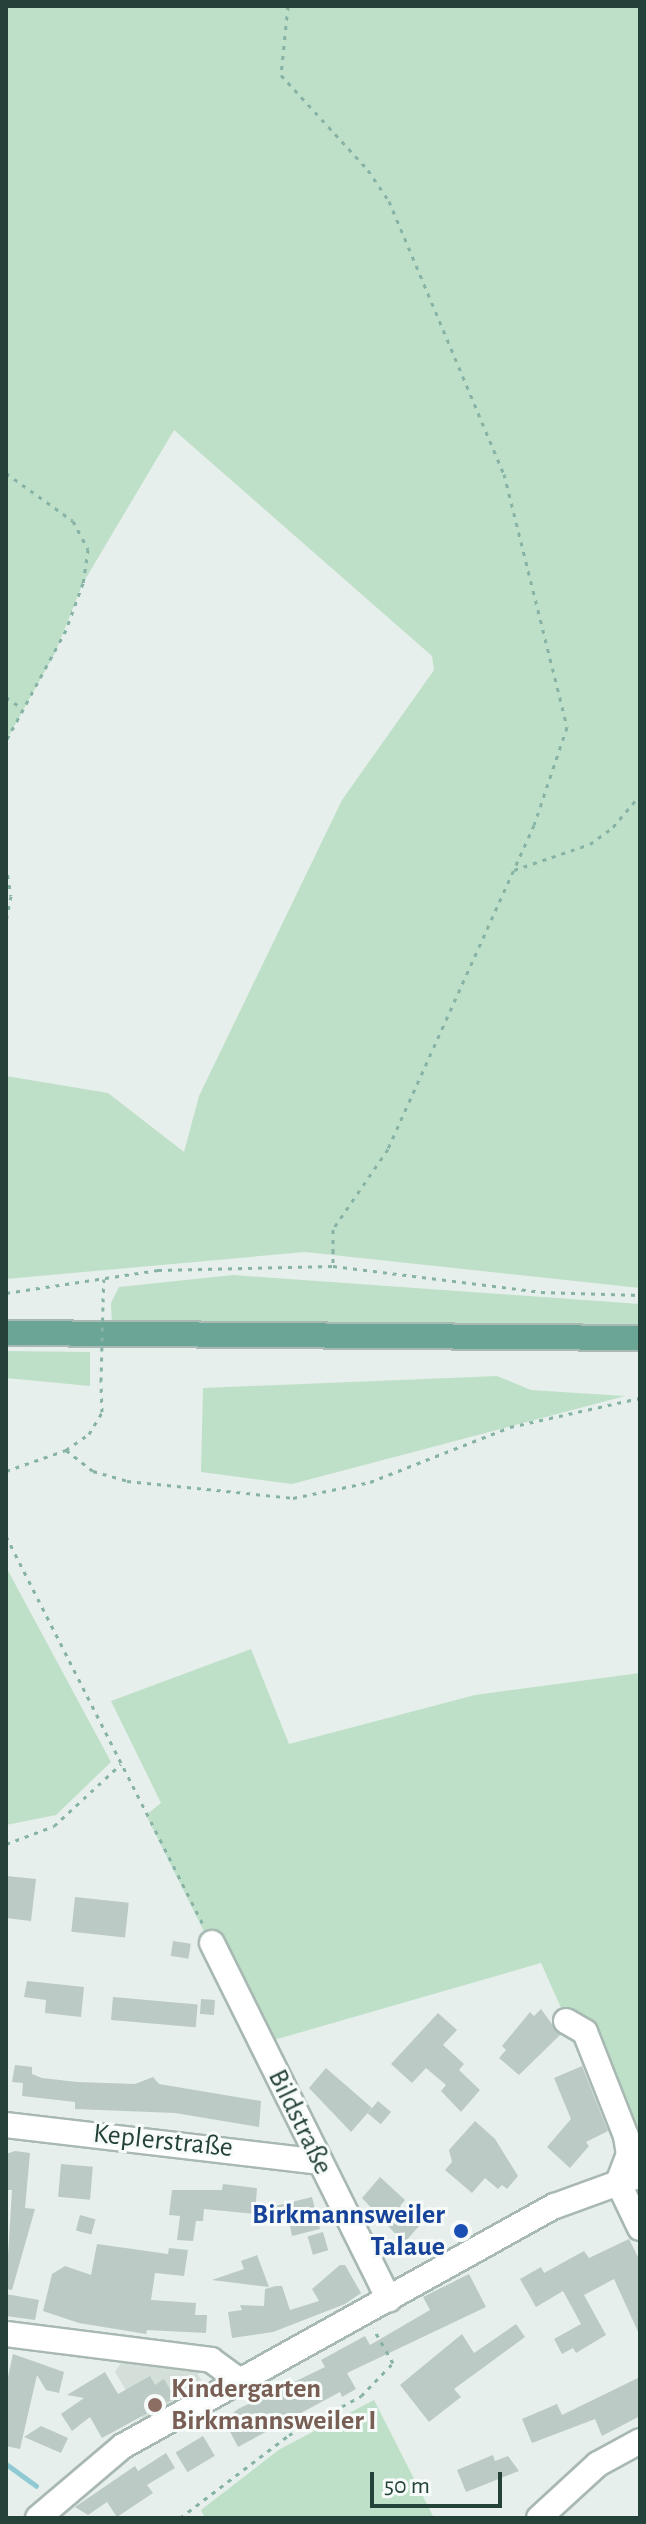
<!DOCTYPE html>
<html>
<head>
<meta charset="utf-8">
<style>
	body { margin:0 }
	#map { position:relative; width:646px; height:2524px; overflow:hidden; background:#e6efeb; font-family:"Alegreya Sans",sans-serif }
	div>[style] { position:absolute }
	.built>* { inset:0; background:#d4dfda }
	.green>* { inset:0; background:#bfe0c8 }
	.stream>* { height:5px; margin:-2.5px; padding:0 2.5px; transform-origin:2.5px; border-radius:2.5px; background:#8ec9d4 }
	.building>* { inset:0; background:#bbcac4; transform-origin:0 0 }
	.path>* { height:3px; margin-top:-1.5px; transform-origin:0; background:repeating-linear-gradient(90deg,#86b3a5 0 4px,transparent 0 10px) }
	.roads { filter:drop-shadow(2px 0 #a8b8b2) drop-shadow(-2px 0 #a8b8b2) drop-shadow(0 2px #a8b8b2) drop-shadow(0 -2px #a8b8b2) }
	.minor>* { height:24px; margin:-12px; padding:0 12px; transform-origin:12px; border-radius:12px; background:#fff }
	.major>* { height:24px; margin:-12px; padding:0 12px; transform-origin:12px; border-radius:12px; background:#6aa596 }
	.path-bridge>* { height:3px; margin-top:-1.5px; transform-origin:0; background:repeating-linear-gradient(90deg,#86b3a5 0 4px,transparent 0 10px) }
	.dots>* { width:22px; height:22px; translate:-50% -50%; box-sizing:border-box; border:4px solid #f7fbf9; border-radius:50% }
	span { translate:-50% -50%; white-space:nowrap; text-align:center; line-height:1.15; -webkit-text-stroke:6px #f7fbf9; paint-order:stroke }
	.street-label { font-size:28px; color:#24423a }
	.transit-label { font-size:28px; color:#164399; font-weight:700 }
	.right { translate:-100% -50%; text-align:right }
	.education-label { font-size:28px; color:#785e54; font-weight:700 }
	.left { translate:0 -50%; text-align:left }
	.frame { position:absolute; inset:0; border:8px solid #24423a; pointer-events:none }
	.scale { position:absolute; left:370px; top:2472px; width:132px; height:36px; box-sizing:border-box; border:4px solid #24423a; border-top:0; padding-left:10px; font-size:24px; line-height:28px; white-space:nowrap; color:#24423a; -webkit-text-stroke:6px #f7fbf9; paint-order:stroke }
</style>
</head>
<body>
<div id="map">
	<div class="built">
		<div style="clip-path:polygon(125px 2357px,194px 2366px,205px 2388px,145px 2422px,115px 2372px)"></div>
	</div>
	<div class="green">
		<div style="clip-path:polygon(6px 6px,640px 6px,640px 1288px,305px 1252px,6px 1279px,6px 1076px,108px 1093px,184px 1152px,199px 1096px,342px 800px,434px 670px,432px 656px,174px 430px,83px 583px,55px 653px,6px 741px)"></div>
		<div style="clip-path:polygon(233px 1275px,640px 1304px,640px 1330px,112px 1326px,111px 1303px,119px 1287px)"></div>
		<div style="clip-path:polygon(6px 1351px,90px 1352px,90px 1386px,6px 1378px)"></div>
		<div style="clip-path:polygon(497px 1376px,531px 1390px,625px 1396px,292px 1484px,201px 1472px,203px 1388px)"></div>
		<div style="clip-path:polygon(6px 1567px,111px 1762px,56px 1815px,6px 1825px)"></div>
		<div style="clip-path:polygon(251px 1649px,289px 1744px,475px 1695px,640px 1673px,640px 2185px,541px 1963px,260px 2044px,146px 1815px,161px 1803px,111px 1701px)"></div>
		<div style="clip-path:polygon(374px 2400px,434px 2518px,205px 2518px,201px 2510px,280px 2449px)"></div>
	</div>
	<div class="stream">
		<div style="left:6px;top:2464px;width:37px;rotate:36deg"></div>
	</div>
	<div class="building">
		<div style="clip-path:polygon(6px 1876px,36px 1879px,31px 1921px,6px 1918px)"></div>
		<div style="left:75px;top:1897px;width:54px;height:35px;rotate:6deg"></div>
		<div style="left:173px;top:1941px;width:18px;height:15px;rotate:9deg"></div>
		<div style="clip-path:polygon(27px 1981px,84px 1987px,81px 2017px,45px 2013px,46px 2000px,24px 1997px)"></div>
		<div style="left:113px;top:1997px;width:85px;height:23px;rotate:5deg"></div>
		<div style="left:201px;top:1999px;width:14px;height:15px;rotate:4deg"></div>
		<div style="clip-path:polygon(541px 2009px,560px 2035px,519px 2075px,499px 2058px,506px 2050px,502px 2046px,530px 2012px,534px 2016px)"></div>
		<div style="clip-path:polygon(438px 2013px,457px 2030px,443px 2045px,464px 2064px,459px 2070px,480px 2090px,461px 2112px,441px 2091px,446px 2085px,426px 2068px,412px 2083px,391px 2064px)"></div>
		<div style="clip-path:polygon(15px 2065px,32px 2067px,32px 2074px,42px 2078px,77px 2082px,135px 2084px,153px 2077px,159px 2084px,261px 2101px,259px 2127px,175px 2113px,75px 2109px,75px 2102px,22px 2096px,23px 2083px,12px 2082px)"></div>
		<div style="clip-path:polygon(582px 2066px,608px 2131px,586px 2142px,589px 2146px,570px 2168px,547px 2147px,571px 2119px,554px 2078px)"></div>
		<div style="clip-path:polygon(326px 2068px,372px 2108px,351px 2132px,309px 2088px)"></div>
		<div style="left:378px;top:2101px;width:17px;height:16px;rotate:40deg"></div>
		<div style="clip-path:polygon(475px 2121px,495px 2139px,518px 2176px,507px 2189px,502px 2185px,498px 2189px,485px 2178px,472px 2193px,445px 2170px,452px 2162px,449px 2150px)"></div>
		<div style="clip-path:polygon(15px 2151px,30px 2153px,25px 2208px,35px 2209px,12px 2290px,6px 2289px,12px 2190px,6px 2190px,6px 2154px)"></div>
		<div style="left:61px;top:2164px;width:32px;height:33px;rotate:5deg"></div>
		<div style="clip-path:polygon(380px 2177px,405px 2200px,400px 2206px,421px 2224px,404px 2243px,362px 2198px)"></div>
		<div style="clip-path:polygon(223px 2184px,257px 2188px,255px 2214px,204px 2209px,203px 2221px,196px 2221px,193px 2241px,177px 2240px,180px 2216px,169px 2215px,172px 2190px,222px 2190px)"></div>
		<div style="clip-path:polygon(312px 2197px,320px 2229px,292px 2236px,290px 2226px,275px 2224px,267px 2208px)"></div>
		<div style="left:80px;top:2215px;width:16px;height:16px;rotate:15deg"></div>
		<div style="left:323px;top:2232px;width:19px;height:16px;rotate:74deg"></div>
		<div style="clip-path:polygon(629px 2239px,640px 2261px,640px 2336px,614px 2279px,584px 2295px,606px 2335px,576px 2353px,573px 2348px,562px 2354px,554px 2339px,581px 2324px,563px 2291px,536px 2307px,520px 2279px,541px 2267px,544px 2273px,584px 2251px,589px 2258px)"></div>
		<div style="clip-path:polygon(97px 2244px,168px 2254px,169px 2248px,188px 2250px,184px 2276px,155px 2273px,151px 2300px,196px 2303px,195px 2315px,207px 2315px,206px 2333px,147px 2330px,146px 2334px,79px 2323px,43px 2311px,52px 2274px,65px 2266px,91px 2275px)"></div>
		<div style="clip-path:polygon(257px 2255px,269px 2287px,212px 2280px,244px 2269px,241px 2261px)"></div>
		<div style="clip-path:polygon(340px 2265px,345px 2265px,361px 2293px,345px 2304px,273px 2332px,232px 2338px,228px 2312px,242px 2310px,240px 2305px,264px 2306px,265px 2289px,276px 2286px,282px 2286px,290px 2310px,319px 2301px,312px 2289px)"></div>
		<div style="clip-path:polygon(469px 2274px,486px 2307px,347px 2373px,356px 2389px,342px 2397px,340px 2392px,238px 2447px,224px 2420px,238px 2409px,325px 2367px,321px 2360px,365px 2336px,370px 2345px,430px 2310px,423px 2297px)"></div>
		<div style="clip-path:polygon(6px 2294px,39px 2300px,35px 2320px,6px 2316px)"></div>
		<div style="clip-path:polygon(516px 2324px,525px 2337px,454px 2389px,461px 2397px,429px 2422px,400px 2385px,462px 2334px,474px 2353px)"></div>
		<div style="clip-path:polygon(13px 2354px,64px 2372px,59px 2393px,46px 2390px,37px 2375px,20px 2449px,6px 2446px,6px 2386px)"></div>
		<div style="clip-path:polygon(105px 2372px,118px 2394px,150px 2376px,155px 2385px,164px 2379px,175px 2398px,102px 2438px,90px 2417px,72px 2431px,61px 2414px,84px 2398px,67px 2395px)"></div>
		<div style="clip-path:polygon(640px 2377px,640px 2416px,602px 2436px,595px 2419px,532px 2443px,522px 2419px,557px 2404px,562px 2415px)"></div>
		<div style="clip-path:polygon(41px 2426px,68px 2438px,61px 2453px,24px 2437px)"></div>
		<div style="left:203px;top:2436px;width:23px;height:32px;rotate:59deg"></div>
		<div style="clip-path:polygon(166px 2453px,175px 2468px,147px 2485px,153px 2493px,117px 2517px,107px 2502px,88px 2515px,75px 2507px,135px 2466px,138px 2471px)"></div>
		<div style="clip-path:polygon(493px 2455px,495px 2461px,508px 2456px,519px 2471px,466px 2492px,457px 2470px)"></div>
	</div>
	<div class="path">
		<div style="left:288px;top:6px;width:69px;rotate:95.8deg"></div>
		<div style="left:281px;top:75px;width:129px;rotate:47.5deg"></div>
		<div style="left:368px;top:170px;width:37px;rotate:56deg"></div>
		<div style="left:389px;top:201px;width:296px;rotate:67.2deg"></div>
		<div style="left:504px;top:474px;width:261px;rotate:76deg"></div>
		<div style="left:567px;top:727px;width:103px;rotate:108.6deg"></div>
		<div style="left:534px;top:825px;width:355px;rotate:114.3deg"></div>
		<div style="left:388px;top:1149px;width:97px;rotate:124.5deg"></div>
		<div style="left:333px;top:1229px;width:37px;rotate:90deg"></div>
		<div style="left:640px;top:468px;width:7px;rotate:90deg"></div>
		<div style="left:6px;top:473px;width:82px;rotate:35.6deg"></div>
		<div style="left:73px;top:521px;width:32px;rotate:62deg"></div>
		<div style="left:88px;top:549px;width:34px;rotate:98deg"></div>
		<div style="left:83px;top:583px;width:50px;rotate:109.9deg"></div>
		<div style="left:66px;top:630px;width:126px;rotate:118.4deg"></div>
		<div style="left:6px;top:697px;width:19px;rotate:35deg"></div>
		<div style="left:6px;top:865px;width:31px;rotate:81deg"></div>
		<div style="left:11px;top:896px;width:25px;rotate:101deg"></div>
		<div style="left:514px;top:870px;width:80px;rotate:-18.9deg"></div>
		<div style="left:590px;top:844px;width:29px;rotate:-36deg"></div>
		<div style="left:613px;top:827px;width:42px;rotate:-49.8deg"></div>
		<div style="left:6px;top:1293px;width:154px;rotate:-8.6deg"></div>
		<div style="left:158px;top:1270px;width:175px;rotate:-1.3deg"></div>
		<div style="left:333px;top:1266px;width:210px;rotate:7.1deg"></div>
		<div style="left:541px;top:1292px;width:99px;rotate:1.7deg"></div>
		<div style="left:103px;top:1302px;width:23px;rotate:-88deg"></div>
		<div style="left:66px;top:1450px;width:34px;rotate:38deg"></div>
		<div style="left:93px;top:1471px;width:35px;rotate:16deg"></div>
		<div style="left:127px;top:1481px;width:167px;rotate:5.8deg"></div>
		<div style="left:293px;top:1498px;width:79px;rotate:-11.7deg"></div>
		<div style="left:370px;top:1482px;width:150px;rotate:-21.4deg"></div>
		<div style="left:510px;top:1427px;width:133px;rotate:-12.6deg"></div>
		<div style="left:6px;top:1471px;width:64px;rotate:-19.3deg"></div>
		<div style="left:66px;top:1450px;width:28px;rotate:-35deg"></div>
		<div style="left:89px;top:1434px;width:26px;rotate:-59deg"></div>
		<div style="left:102px;top:1412px;width:31px;rotate:-92deg"></div>
		<div style="left:6px;top:1536px;width:436px;rotate:63.1deg"></div>
		<div style="left:6px;top:1844px;width:51px;rotate:-20.6deg"></div>
		<div style="left:54px;top:1826px;width:91px;rotate:-42.8deg"></div>
		<div style="left:180px;top:2518px;width:137px;rotate:-37.3deg"></div>
		<div style="left:289px;top:2435px;width:82px;rotate:-28.4deg"></div>
		<div style="left:361px;top:2396px;width:46px;rotate:-45.9deg"></div>
		<div style="left:393px;top:2363px;width:40px;rotate:-119.7deg"></div>
	</div>
	<div class="roads">
		<div class="minor">
			<div style="left:212px;top:1943px;width:398px;rotate:63.6deg"></div>
			<div style="left:566px;top:2021px;width:22px;rotate:30deg"></div>
			<div style="left:585px;top:2032px;width:112px;rotate:68.5deg"></div>
			<div style="left:626px;top:2136px;width:18px;rotate:81deg"></div>
			<div style="left:629px;top:2154px;width:30px;rotate:111deg"></div>
			<div style="left:618px;top:2182px;width:51px;rotate:64.4deg"></div>
			<div style="left:6px;top:2125px;width:316px;rotate:6.7deg"></div>
			<div style="left:6px;top:2334px;width:207px;rotate:7.2deg"></div>
			<div style="left:211px;top:2360px;width:37px;rotate:36deg"></div>
			<div style="left:38px;top:2518px;width:111px;rotate:-40.3deg"></div>
			<div style="left:123px;top:2446px;width:494px;rotate:-29.1deg"></div>
			<div style="left:555px;top:2206px;width:90px;rotate:-20deg"></div>
			<div style="left:539px;top:2518px;width:80px;rotate:-42.5deg"></div>
			<div style="left:598px;top:2464px;width:48px;rotate:-28.7deg"></div>
		</div>
		<div class="major">
			<div style="left:6px;top:1333px;width:634px;rotate:0.45deg"></div>
		</div>
	</div>
	<div class="path-bridge">
		<div style="left:101px;top:1381px;width:79px;rotate:-88.5deg"></div>
	</div>
	<div class="dots">
		<div style="left:461px;top:2231px;background:#1a4fb4"></div>
		<div style="left:155px;top:2405px;background:#8d6e63"></div>
	</div>
	<div class="street-label">
		<span style="left:300px;top:2122px;rotate:64deg">Bildstraße</span>
		<span style="left:163px;top:2141px;rotate:6deg">Keplerstraße</span>
	</div>
	<div class="transit-label">
		<span class="right" style="left:445px;top:2231px">Birkmannsweiler<br>Talaue</span>
	</div>
	<div class="education-label">
		<span class="left" style="left:171px;top:2405px">Kindergarten<br>Birkmannsweiler I</span>
	</div>
	<div class="frame"></div>
	<div class="scale">50 m</div>
</div>
</body>
</html>
